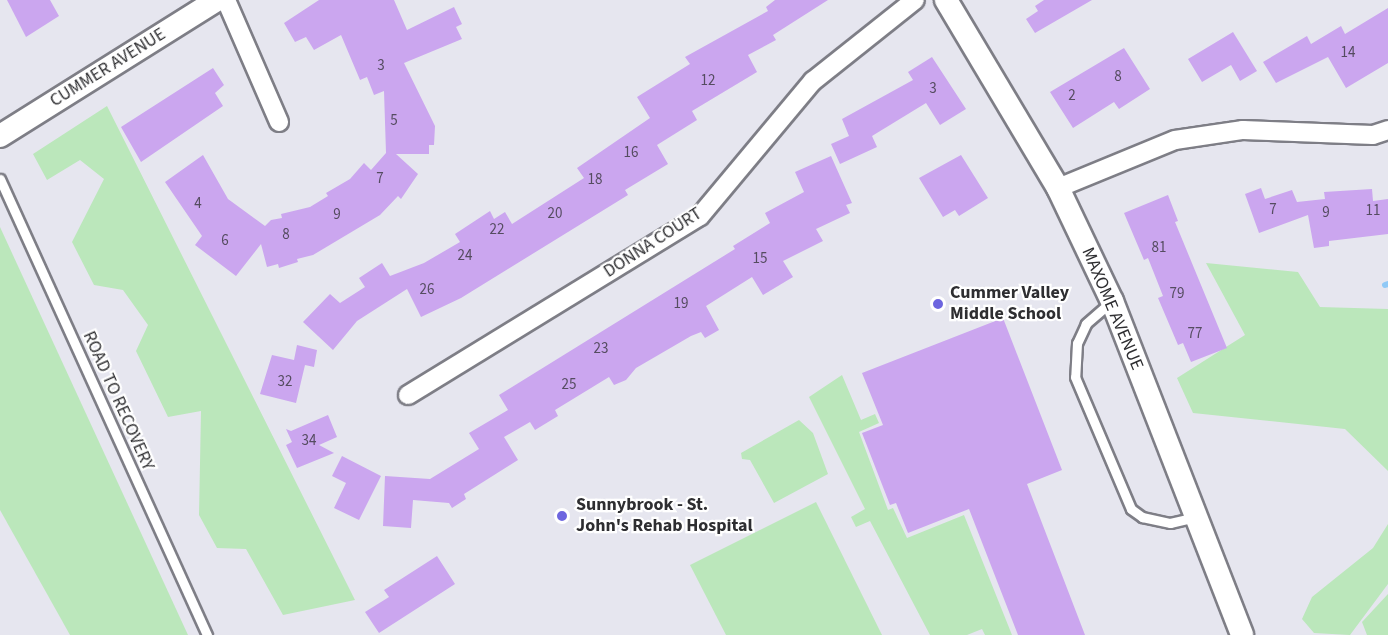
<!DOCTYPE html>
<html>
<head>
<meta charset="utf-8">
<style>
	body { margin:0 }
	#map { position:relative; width:1388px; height:635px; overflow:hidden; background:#e6e6ef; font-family:"Source Sans 3",sans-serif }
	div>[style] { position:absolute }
	.green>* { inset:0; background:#bbe7bb }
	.stream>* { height:6px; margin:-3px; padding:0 3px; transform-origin:3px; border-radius:3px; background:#90c9f6 }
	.building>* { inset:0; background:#cba6ef }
	.roads { filter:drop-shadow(2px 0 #7e7e86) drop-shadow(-2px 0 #7e7e86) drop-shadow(0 2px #7e7e86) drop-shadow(0 -2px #7e7e86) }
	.service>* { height:9px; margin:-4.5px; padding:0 4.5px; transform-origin:4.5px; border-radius:4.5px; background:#fff }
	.minor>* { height:18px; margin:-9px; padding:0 9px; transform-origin:9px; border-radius:9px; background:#fff }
	.tertiary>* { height:22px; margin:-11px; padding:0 11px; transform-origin:11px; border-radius:11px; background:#fff }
	.dots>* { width:16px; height:16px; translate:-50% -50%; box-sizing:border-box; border:3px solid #fff; border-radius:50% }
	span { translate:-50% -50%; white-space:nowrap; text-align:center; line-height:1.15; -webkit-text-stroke:4.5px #fff; paint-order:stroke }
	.number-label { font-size:15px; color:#554c60 }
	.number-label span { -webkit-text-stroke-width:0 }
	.street-label { font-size:18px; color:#2e2e31 }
	.poi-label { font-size:18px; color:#2e2e31; font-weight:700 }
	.left { translate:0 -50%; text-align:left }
</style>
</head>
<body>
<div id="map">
	<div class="green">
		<div style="clip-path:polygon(107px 106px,355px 600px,283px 615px,246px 549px,217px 548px,199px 515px,201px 411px,168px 417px,136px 351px,148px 325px,123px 290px,94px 285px,72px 242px,104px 179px,80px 160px,47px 180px,33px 154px)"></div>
		<div style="clip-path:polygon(0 227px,188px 635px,70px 635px,0 510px)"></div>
		<div style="clip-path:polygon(1206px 263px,1298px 272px,1320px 307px,1388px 309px,1388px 471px,1345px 429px,1193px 413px,1177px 378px,1245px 335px)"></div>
		<div style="clip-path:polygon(842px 375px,861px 420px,875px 414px,879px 423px,859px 432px,888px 510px,893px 508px,907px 538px,964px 515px,1012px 635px,985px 635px,982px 629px,967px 635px,930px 635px,870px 521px,856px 527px,851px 517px,865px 509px,809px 397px)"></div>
		<div style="clip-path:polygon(799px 420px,813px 433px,828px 474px,774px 503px,750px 460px,742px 459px,741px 453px)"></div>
		<div style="clip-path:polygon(816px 502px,882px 635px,726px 635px,690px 565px)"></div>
		<div style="clip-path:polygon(1388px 524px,1388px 584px,1350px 635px,1314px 633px,1302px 619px,1312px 597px,1373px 548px)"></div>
		<div style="clip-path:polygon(1388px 594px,1388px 635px,1367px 635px,1362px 622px)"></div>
	</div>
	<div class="stream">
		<div style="left:1385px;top:285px;width:3px;rotate:-18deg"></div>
	</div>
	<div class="building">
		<div style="clip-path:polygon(7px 0,50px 0,59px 16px,26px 37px)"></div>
		<div style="clip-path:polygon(319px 0,394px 0,407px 30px,454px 7px,462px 24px,456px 27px,462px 39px,404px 63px,435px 126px,434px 145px,429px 145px,429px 154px,396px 154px,418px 174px,401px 199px,398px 196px,380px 215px,313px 255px,297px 259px,298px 262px,279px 268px,278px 264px,267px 267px,261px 244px,236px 276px,195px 245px,202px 236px,165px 182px,203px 155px,228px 199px,265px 226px,271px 220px,282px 218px,281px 214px,310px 207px,328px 196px,326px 193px,350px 179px,364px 163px,371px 170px,386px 153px,384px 91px,374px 95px,367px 77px,360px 80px,341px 35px,314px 50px,306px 37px,295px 42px,284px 23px)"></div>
		<div style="clip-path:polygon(775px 0,828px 0,773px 35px,776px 40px,748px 55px,757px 72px,692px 111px,697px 120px,657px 145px,668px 164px,625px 190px,628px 195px,461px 298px,421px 317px,407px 289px,357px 321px,333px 350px,303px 322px,330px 294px,340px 303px,365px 287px,359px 278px,382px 263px,390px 276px,424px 263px,460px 242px,455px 234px,490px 211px,494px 219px,505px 212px,512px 224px,584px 178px,577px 168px,650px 118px,637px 97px,690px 64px,685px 57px,768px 11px,766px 7px)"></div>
		<div style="clip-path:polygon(1044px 0,1092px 0,1035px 33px,1026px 19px,1038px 11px,1035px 6px)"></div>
		<div style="clip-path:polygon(1388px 8px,1388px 63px,1346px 88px,1328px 57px,1276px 83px,1263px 62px,1307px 36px,1311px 44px,1341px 26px,1345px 34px)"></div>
		<div style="clip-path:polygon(1233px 32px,1257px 71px,1240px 81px,1231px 65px,1202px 82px,1188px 59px)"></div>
		<div style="clip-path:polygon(1124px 48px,1150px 89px,1119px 109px,1114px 102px,1073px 128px,1050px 92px)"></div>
		<div style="clip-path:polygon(932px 57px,966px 109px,940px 125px,926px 103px,872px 136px,877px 147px,840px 164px,831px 144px,849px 136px,842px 119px,913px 80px,908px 72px)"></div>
		<div style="clip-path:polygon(213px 68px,224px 85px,215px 93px,223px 106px,141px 162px,121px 127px)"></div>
		<div style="clip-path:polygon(961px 155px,988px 198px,959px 216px,955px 210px,943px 217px,919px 178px)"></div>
		<div style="clip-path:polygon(831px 156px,852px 203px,846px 205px,850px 213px,816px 229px,823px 241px,783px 261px,793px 277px,763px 295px,752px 277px,706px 306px,719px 330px,705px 338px,701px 332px,691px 336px,636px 368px,626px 380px,614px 385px,609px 377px,555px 410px,558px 416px,535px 430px,530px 422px,504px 437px,518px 460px,464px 494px,466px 499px,452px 508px,449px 503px,413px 500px,411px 528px,383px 526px,385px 476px,430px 479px,479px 449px,469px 433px,508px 410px,499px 395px,735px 249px,733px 246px,770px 223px,765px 213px,804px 192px,795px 172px)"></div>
		<div style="clip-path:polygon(1261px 188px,1265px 199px,1292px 190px,1297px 202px,1325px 199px,1324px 192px,1372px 189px,1373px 201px,1388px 199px,1388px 234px,1329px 241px,1329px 246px,1314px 248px,1308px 215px,1259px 233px,1245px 194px)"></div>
		<div style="clip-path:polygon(1168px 195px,1178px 221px,1175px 222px,1227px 348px,1191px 362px,1183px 343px,1178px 345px,1158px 298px,1163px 296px,1148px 258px,1144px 260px,1124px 213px)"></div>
		<div style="clip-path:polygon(1003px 318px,1062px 470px,1027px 484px,1085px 635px,1018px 635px,969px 509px,908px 533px,896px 503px,890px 505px,862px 433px,883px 425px,862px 373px)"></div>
		<div style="clip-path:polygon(297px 345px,317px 350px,314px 367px,305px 365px,296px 403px,260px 394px,272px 355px,294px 360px)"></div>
		<div style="clip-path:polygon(328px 415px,337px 437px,319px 445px,334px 453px,297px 468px,286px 445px,292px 442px,286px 429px,291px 431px)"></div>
		<div style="clip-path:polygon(342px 456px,381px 476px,359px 520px,334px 508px,346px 483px,332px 476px)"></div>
		<div style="clip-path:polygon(437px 556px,455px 584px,379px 633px,365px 612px,389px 597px,384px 590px)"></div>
	</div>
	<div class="roads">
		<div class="service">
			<div style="left:0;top:179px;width:501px;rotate:65.58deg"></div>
			<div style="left:1112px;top:301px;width:35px;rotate:139deg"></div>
			<div style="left:1086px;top:324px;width:21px;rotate:115deg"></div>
			<div style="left:1077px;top:343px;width:34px;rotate:93deg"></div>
			<div style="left:1075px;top:377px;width:143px;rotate:67deg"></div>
			<div style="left:1131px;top:509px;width:14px;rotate:36deg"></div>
			<div style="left:1142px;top:517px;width:29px;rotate:12deg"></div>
			<div style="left:1170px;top:523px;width:26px;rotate:-13deg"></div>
		</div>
		<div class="minor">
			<div style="left:226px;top:0;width:133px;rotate:66.5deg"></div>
			<div style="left:1058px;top:188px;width:126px;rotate:-22.3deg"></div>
			<div style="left:1175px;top:140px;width:69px;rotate:-8.4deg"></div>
			<div style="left:1243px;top:130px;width:130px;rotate:2.2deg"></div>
			<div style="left:1373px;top:135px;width:16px;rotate:-18deg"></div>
			<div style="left:408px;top:395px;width:342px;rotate:-31.5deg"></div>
			<div style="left:700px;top:216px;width:176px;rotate:-50.1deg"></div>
			<div style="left:813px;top:81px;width:130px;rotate:-38.5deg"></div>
		</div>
		<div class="tertiary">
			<div style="left:946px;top:0;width:219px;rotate:59.2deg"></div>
			<div style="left:1058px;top:188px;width:125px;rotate:64.5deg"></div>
			<div style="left:1112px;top:301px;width:358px;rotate:68.7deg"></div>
			<div style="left:0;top:136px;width:256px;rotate:-32.1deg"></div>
		</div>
	</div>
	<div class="dots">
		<div style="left:938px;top:304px;background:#6d65df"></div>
		<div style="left:562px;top:516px;background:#6d65df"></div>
	</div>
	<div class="number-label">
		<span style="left:1348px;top:53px">14</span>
		<span style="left:381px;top:66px">3</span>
		<span style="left:1118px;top:77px">8</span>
		<span style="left:708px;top:81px">12</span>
		<span style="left:933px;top:89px">3</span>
		<span style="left:1072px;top:96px">2</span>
		<span style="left:394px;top:121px">5</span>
		<span style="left:631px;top:153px">16</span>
		<span style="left:380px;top:179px">7</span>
		<span style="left:595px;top:180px">18</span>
		<span style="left:198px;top:204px">4</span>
		<span style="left:1273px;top:210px">7</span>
		<span style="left:1373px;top:211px">11</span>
		<span style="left:1326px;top:213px">9</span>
		<span style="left:555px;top:214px">20</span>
		<span style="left:337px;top:215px">9</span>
		<span style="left:497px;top:230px">22</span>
		<span style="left:286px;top:235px">8</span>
		<span style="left:225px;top:241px">6</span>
		<span style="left:1159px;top:248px">81</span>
		<span style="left:465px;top:256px">24</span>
		<span style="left:760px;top:259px">15</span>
		<span style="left:427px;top:290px">26</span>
		<span style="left:1177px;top:294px">79</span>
		<span style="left:681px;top:304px">19</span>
		<span style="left:1195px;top:334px">77</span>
		<span style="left:601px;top:349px">23</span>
		<span style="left:285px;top:382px">32</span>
		<span style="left:569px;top:385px">25</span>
		<span style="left:309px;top:441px">34</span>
	</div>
	<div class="street-label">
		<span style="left:108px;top:68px;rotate:-32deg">CUMMER AVENUE</span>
		<span style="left:653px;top:243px;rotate:-33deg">DONNA COURT</span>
		<span style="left:1112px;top:309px;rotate:67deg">MAXOME AVENUE</span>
		<span style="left:118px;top:401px;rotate:66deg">ROAD TO RECOVERY</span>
	</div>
	<div class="poi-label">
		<span class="left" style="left:950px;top:304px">Cummer Valley<br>Middle School</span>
		<span class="left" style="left:576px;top:516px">Sunnybrook - St.<br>John's Rehab Hospital</span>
	</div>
</div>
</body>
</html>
